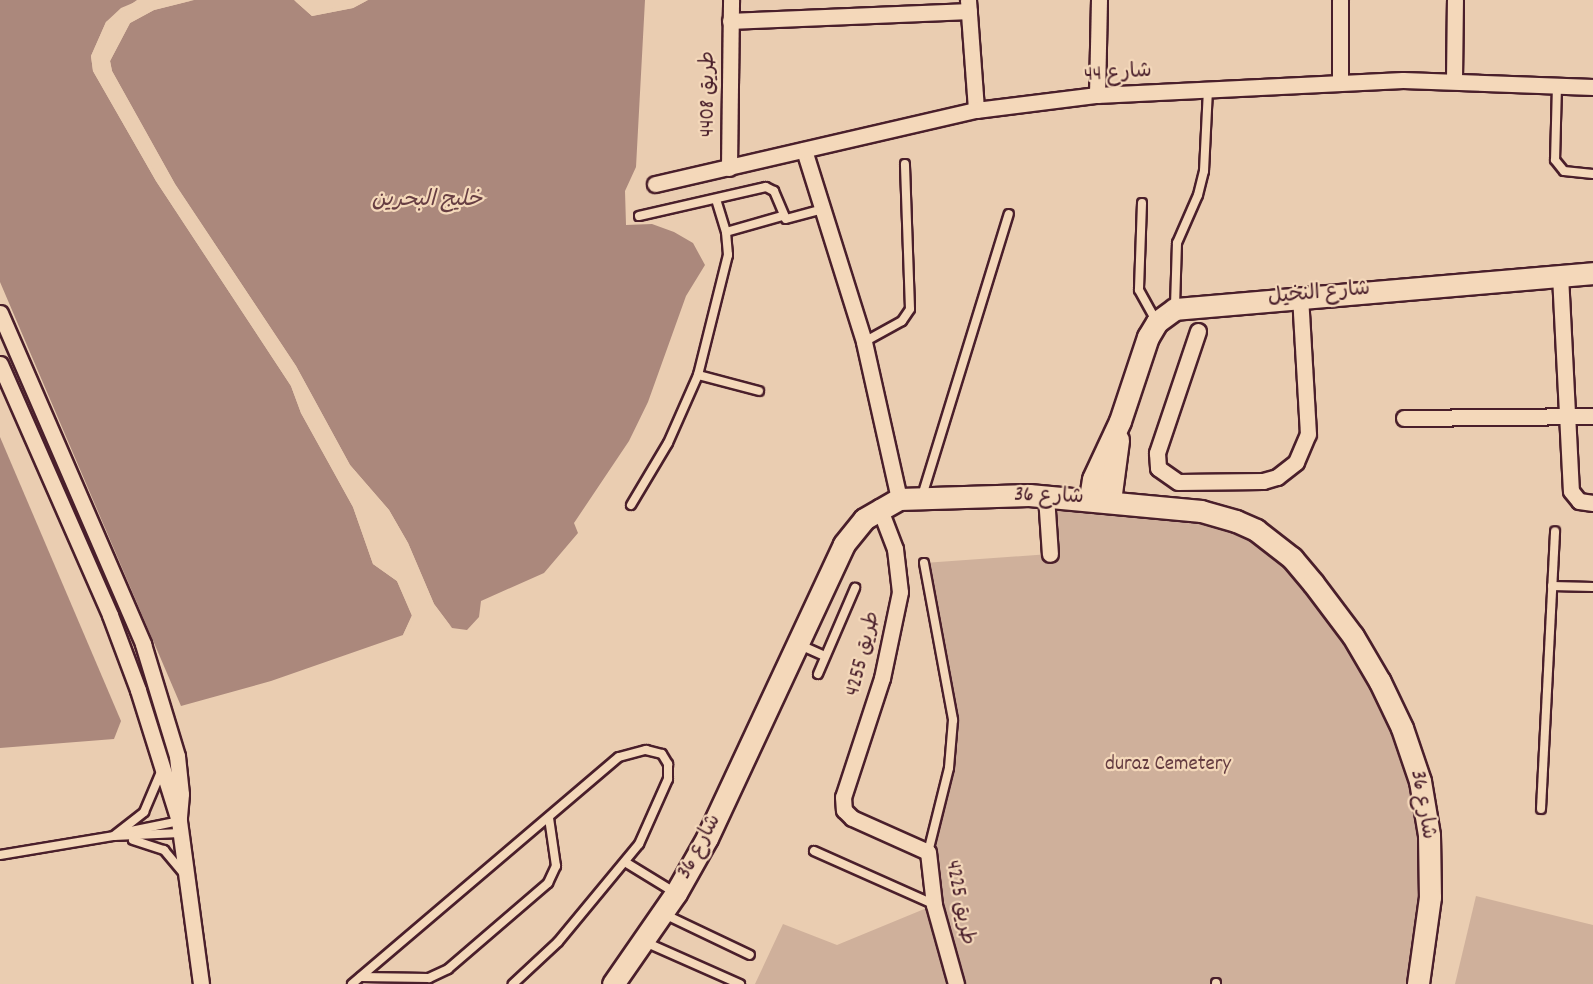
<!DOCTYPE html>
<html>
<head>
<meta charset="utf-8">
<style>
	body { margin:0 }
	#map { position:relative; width:1593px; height:984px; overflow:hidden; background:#eacdb1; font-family:Dekko,"Playpen Sans Arabic",sans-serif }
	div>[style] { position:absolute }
	.green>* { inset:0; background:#cfb09b }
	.water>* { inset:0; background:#ab887c }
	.pier>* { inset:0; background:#eacdb1 }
	.roads { filter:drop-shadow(2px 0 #4a1f2b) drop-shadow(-2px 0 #4a1f2b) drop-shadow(0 2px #4a1f2b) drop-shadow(0 -2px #4a1f2b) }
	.lane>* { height:8px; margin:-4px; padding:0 4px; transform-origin:4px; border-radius:4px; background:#f4d8ba }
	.street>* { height:15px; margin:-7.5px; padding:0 7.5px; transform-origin:7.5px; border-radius:7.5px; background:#f4d8ba }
	.secondary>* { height:21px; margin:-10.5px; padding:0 10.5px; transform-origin:10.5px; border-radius:10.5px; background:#f4d8ba }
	span { translate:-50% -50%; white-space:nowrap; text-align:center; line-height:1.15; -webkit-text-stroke:4.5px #f4d8ba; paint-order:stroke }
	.street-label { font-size:21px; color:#4a1f2b }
	.park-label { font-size:21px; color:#653c41 }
	.water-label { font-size:22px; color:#673e43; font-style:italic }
</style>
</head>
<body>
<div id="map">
	<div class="green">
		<div style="clip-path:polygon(1046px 496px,1256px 530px,1313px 583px,1402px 728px,1430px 897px,1411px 984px,755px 984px,783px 924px,837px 945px,934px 905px,928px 852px,942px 796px,953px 720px,924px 563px,1050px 554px)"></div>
		<div style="clip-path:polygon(1476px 896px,1593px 925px,1593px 984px,1455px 984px)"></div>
	</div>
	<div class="water">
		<div style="clip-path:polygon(0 0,137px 0,106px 22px,91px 56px,93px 71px,156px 181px,291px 386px,301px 413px,353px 507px,373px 564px,397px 581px,412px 616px,403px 635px,271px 681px,181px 706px,0 282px)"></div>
		<div style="clip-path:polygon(194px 0,294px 0,312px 16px,353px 8px,368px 0,645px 0,636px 167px,625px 191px,626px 225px,652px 224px,674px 232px,693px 243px,705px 265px,686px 296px,648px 402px,629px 441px,574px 523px,578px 533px,544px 573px,481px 601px,479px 617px,467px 630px,452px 628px,434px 604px,408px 543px,389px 510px,350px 465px,296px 366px,175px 184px,112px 71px,110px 61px,130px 23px,154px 10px)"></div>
		<div style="clip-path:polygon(0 437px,121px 721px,114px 739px,0 748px)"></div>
	</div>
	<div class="pier">
		<div style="clip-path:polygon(140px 0,108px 24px,94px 57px,96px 70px,159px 179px,293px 384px,304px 412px,355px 505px,375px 562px,400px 580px,415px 615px,407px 634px,403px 635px,412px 615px,397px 581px,373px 564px,353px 507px,301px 413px,291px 386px,156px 181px,93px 71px,91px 56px,106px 22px,121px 8px)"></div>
		<div style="clip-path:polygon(194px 0,154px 10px,130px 23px,110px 61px,112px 71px,175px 184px,296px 366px,350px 465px,389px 510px,408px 543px,434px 604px,452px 628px,431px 605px,406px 544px,386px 512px,348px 467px,293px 367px,173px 185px,109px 72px,107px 60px,128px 20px,153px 7px)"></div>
		<div style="clip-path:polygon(294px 0,313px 13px,368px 0,353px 8px,312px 16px)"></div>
	</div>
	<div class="roads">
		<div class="lane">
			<div style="left:1557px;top:85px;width:75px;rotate:91.5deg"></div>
			<div style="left:1555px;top:160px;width:14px;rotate:51deg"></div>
			<div style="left:1564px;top:171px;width:29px;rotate:6deg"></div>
			<div style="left:1142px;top:203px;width:87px;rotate:92deg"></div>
			<div style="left:1139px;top:290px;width:37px;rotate:61deg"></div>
			<div style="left:639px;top:216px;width:130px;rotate:-12.9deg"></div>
			<div style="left:766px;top:187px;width:9px;rotate:27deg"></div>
			<div style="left:774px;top:191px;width:30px;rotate:67deg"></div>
			<div style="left:786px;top:219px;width:38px;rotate:-15deg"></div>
			<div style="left:726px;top:232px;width:58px;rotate:-15.9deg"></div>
			<div style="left:1175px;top:306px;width:63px;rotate:-88.2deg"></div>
			<div style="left:1177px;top:243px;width:52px;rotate:-66.4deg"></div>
			<div style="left:1198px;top:195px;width:25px;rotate:-76deg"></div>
			<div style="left:1204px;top:171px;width:82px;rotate:-87.2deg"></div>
			<div style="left:864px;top:342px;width:43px;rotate:-28.9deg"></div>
			<div style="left:902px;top:321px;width:14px;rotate:-56deg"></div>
			<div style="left:910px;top:309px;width:145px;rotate:-92deg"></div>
			<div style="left:698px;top:375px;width:63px;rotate:14.7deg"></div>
			<div style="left:922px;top:496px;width:295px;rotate:-72.9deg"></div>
			<div style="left:631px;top:505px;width:72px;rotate:-59.2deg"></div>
			<div style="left:668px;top:443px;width:74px;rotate:-66.2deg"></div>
			<div style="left:698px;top:375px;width:124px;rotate:-76deg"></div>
			<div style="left:728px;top:255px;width:23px;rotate:-95deg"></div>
			<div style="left:726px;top:232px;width:34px;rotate:-107deg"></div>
			<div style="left:924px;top:563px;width:160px;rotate:79.5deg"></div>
			<div style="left:953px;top:720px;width:48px;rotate:94.8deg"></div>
			<div style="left:949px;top:768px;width:87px;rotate:104deg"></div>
			<div style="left:1552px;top:586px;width:41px;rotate:1.4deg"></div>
			<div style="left:800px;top:645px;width:27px;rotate:24deg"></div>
			<div style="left:818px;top:674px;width:94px;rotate:-66.7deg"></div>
			<div style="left:1541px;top:809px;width:278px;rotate:-87.1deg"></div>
			<div style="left:126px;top:832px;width:54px;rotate:-11.7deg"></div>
			<div style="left:115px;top:835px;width:37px;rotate:-38deg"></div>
			<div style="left:144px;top:812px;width:43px;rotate:-67deg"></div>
			<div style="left:133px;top:840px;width:33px;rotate:18deg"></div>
			<div style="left:164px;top:850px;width:30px;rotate:50deg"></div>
			<div style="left:814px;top:851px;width:130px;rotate:24deg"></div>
			<div style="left:0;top:855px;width:116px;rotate:-9.5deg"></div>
			<div style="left:114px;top:836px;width:66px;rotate:-2.6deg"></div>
			<div style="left:625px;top:862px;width:57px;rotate:31.5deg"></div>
			<div style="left:664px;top:914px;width:95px;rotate:25.5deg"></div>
			<div style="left:645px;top:942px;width:104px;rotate:23.9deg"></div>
			<div style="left:361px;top:977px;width:68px;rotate:0.8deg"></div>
			<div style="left:429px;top:978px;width:21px;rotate:-25deg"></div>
			<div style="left:448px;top:969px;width:132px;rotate:-40.7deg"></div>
			<div style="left:548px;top:883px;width:19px;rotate:-65deg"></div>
			<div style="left:556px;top:866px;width:49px;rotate:-98.3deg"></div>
			<div style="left:352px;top:984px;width:350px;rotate:-40.4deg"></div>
			<div style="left:619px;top:757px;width:28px;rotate:-15deg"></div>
			<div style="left:646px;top:750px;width:16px;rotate:14deg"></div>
			<div style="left:662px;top:754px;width:12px;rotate:59deg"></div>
			<div style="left:668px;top:764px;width:15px;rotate:90deg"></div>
			<div style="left:668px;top:779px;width:71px;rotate:114deg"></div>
			<div style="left:639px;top:844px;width:127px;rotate:129.6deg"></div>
			<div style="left:558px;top:942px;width:62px;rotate:137deg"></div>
			<div style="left:1216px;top:984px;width:1px;rotate:-90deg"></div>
		</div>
		<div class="street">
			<div style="left:968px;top:0;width:110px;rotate:85.8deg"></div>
			<div style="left:1340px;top:0;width:81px;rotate:90deg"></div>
			<div style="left:730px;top:21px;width:239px;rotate:-2.4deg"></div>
			<div style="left:1454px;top:79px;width:79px;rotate:-89.3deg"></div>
			<div style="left:1097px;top:95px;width:95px;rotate:-88.8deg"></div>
			<div style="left:804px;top:150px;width:201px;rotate:72.6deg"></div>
			<div style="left:864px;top:342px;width:161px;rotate:77.4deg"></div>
			<div style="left:729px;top:168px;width:168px;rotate:-89.3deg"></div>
			<div style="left:655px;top:184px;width:329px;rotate:-13deg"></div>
			<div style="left:976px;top:110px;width:122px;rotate:-7.1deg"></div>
			<div style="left:1097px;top:95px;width:306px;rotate:-2.8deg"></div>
			<div style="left:1403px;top:80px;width:190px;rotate:2.1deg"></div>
			<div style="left:1560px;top:275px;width:216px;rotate:87.1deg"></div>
			<div style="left:1571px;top:491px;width:13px;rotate:51deg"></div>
			<div style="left:1579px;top:501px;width:14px;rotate:8deg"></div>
			<div style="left:0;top:313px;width:361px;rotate:66.6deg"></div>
			<div style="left:143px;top:644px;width:117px;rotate:73.1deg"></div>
			<div style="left:177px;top:756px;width:38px;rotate:84deg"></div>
			<div style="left:181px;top:794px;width:24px;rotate:95deg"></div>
			<div style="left:1198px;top:331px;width:129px;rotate:108.6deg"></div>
			<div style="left:1157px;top:453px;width:15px;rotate:86deg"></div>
			<div style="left:1158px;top:468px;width:24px;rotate:35deg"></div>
			<div style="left:1178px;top:482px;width:85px;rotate:-0.7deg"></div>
			<div style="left:1263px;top:481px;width:15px;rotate:-16deg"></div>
			<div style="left:1277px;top:477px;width:24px;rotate:-38deg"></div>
			<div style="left:1296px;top:462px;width:30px;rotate:-67deg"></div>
			<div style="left:1308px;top:434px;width:138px;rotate:-93.3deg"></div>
			<div style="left:0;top:364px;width:274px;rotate:66.3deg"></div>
			<div style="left:110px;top:615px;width:80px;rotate:69.5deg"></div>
			<div style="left:138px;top:690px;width:137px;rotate:72.6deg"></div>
			<div style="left:179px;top:821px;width:164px;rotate:82.3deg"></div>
			<div style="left:1404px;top:418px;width:189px;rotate:-0.6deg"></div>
			<div style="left:1046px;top:496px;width:58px;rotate:86.1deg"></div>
			<div style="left:879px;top:507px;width:45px;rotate:69.1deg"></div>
			<div style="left:895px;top:549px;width:43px;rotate:83.4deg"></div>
			<div style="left:900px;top:592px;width:88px;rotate:101.8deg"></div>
			<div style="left:882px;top:678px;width:125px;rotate:108.1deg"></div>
			<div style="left:843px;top:797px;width:13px;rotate:86deg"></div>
			<div style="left:844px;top:810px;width:11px;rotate:45deg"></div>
			<div style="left:852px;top:818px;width:83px;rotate:24.1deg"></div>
			<div style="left:928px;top:852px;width:53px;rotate:83.5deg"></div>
			<div style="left:934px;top:905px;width:82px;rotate:74.4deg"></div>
		</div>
		<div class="secondary">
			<div style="left:1090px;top:498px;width:19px;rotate:-81deg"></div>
			<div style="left:1093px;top:479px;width:64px;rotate:-65deg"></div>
			<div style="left:1120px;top:421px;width:89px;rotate:-71.6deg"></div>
			<div style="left:1148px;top:337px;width:17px;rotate:-59deg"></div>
			<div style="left:1157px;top:322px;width:22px;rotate:-36deg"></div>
			<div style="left:1175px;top:309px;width:420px;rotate:-4.9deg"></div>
			<div style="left:1110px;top:501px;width:62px;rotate:-82.5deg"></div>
			<div style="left:613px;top:984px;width:111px;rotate:-55.3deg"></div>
			<div style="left:676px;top:893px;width:63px;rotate:-60.6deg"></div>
			<div style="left:707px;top:838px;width:324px;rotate:-65deg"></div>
			<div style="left:844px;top:544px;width:32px;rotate:-51deg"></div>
			<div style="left:864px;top:519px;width:40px;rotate:-29.7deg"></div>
			<div style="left:899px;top:499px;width:130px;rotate:-1.8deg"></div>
			<div style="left:1029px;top:495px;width:173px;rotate:5.3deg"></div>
			<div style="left:1201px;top:511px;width:36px;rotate:16deg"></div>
			<div style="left:1236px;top:521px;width:22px;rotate:24deg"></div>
			<div style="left:1256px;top:530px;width:46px;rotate:37.9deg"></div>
			<div style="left:1292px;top:558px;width:33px;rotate:50deg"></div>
			<div style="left:1313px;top:583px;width:66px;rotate:53deg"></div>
			<div style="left:1353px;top:636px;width:53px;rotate:59.6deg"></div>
			<div style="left:1380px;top:682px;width:51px;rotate:64.4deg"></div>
			<div style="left:1402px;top:728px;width:56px;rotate:71.2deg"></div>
			<div style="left:1420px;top:781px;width:55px;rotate:80.5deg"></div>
			<div style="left:1429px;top:835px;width:62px;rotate:89.1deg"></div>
			<div style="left:1430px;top:897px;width:88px;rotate:97.9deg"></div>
		</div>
	</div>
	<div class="street-label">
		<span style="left:1118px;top:74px;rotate:-4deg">شارع 44</span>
		<span style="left:709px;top:94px;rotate:-90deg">طريق 4408</span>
		<span style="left:1319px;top:294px;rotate:-5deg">شارع النخيل</span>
		<span style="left:1049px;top:497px;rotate:2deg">شارع 36</span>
		<span style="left:864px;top:654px;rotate:-76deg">طريق 4255</span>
		<span style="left:1422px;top:805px;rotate:80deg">شارع 36</span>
		<span style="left:700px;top:847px;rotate:-62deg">شارع 36</span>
		<span style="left:959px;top:903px;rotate:79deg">طريق 4225</span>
	</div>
	<div class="park-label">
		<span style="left:1168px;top:765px">duraz Cemetery</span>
	</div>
	<div class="water-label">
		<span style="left:427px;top:201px">خليج البحرين</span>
	</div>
</div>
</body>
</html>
